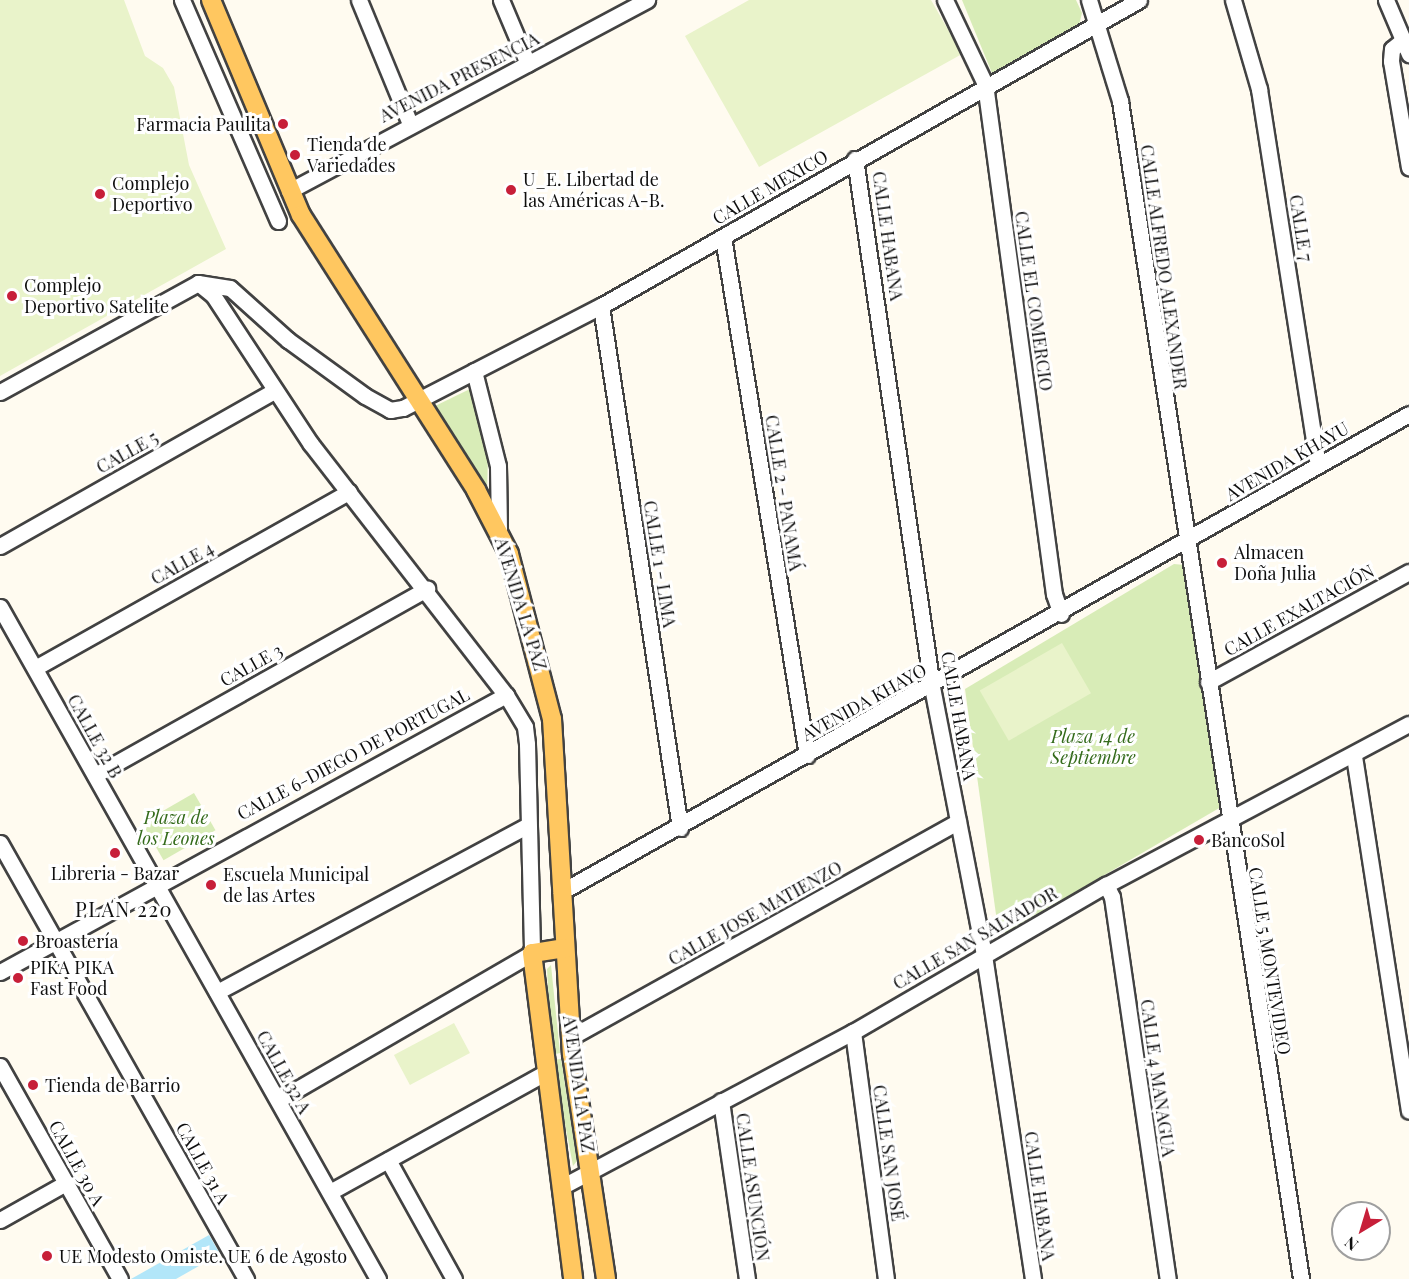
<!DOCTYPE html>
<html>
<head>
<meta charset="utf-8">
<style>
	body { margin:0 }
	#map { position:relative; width:1409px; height:1279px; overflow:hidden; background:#fffbf0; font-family:"Playfair Display",serif }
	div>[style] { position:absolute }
	.green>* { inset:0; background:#d8ecb7; transform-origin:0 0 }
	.pitch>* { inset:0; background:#e9f3ca; transform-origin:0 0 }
	.water>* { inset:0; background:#b2e6f9 }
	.roads { filter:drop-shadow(2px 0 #424242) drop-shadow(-2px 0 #424242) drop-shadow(0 2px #424242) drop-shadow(0 -2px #424242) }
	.minor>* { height:15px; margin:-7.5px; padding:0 7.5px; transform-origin:7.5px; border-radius:7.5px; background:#fff }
	.major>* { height:18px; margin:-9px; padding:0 9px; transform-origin:9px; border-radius:9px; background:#ffc760 }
	.dots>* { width:16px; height:16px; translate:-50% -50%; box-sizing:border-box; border:3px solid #fff; border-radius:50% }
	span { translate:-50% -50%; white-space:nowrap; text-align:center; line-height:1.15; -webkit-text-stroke:6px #fff; paint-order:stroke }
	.street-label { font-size:18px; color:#0f0f0f }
	.poi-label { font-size:18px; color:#0f0f0f }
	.right { translate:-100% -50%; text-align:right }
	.left { translate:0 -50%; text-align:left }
	.park-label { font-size:18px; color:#346b1b; font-style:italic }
	.neighbourhood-label { font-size:20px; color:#0f0f0f; letter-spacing:1.5px }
	.north { position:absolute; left:1331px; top:1201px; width:60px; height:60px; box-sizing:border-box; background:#fff; border:2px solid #9f9f9f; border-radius:50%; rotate:218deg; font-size:16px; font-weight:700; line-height:24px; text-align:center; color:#0f0f0f }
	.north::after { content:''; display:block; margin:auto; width:21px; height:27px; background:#c71f39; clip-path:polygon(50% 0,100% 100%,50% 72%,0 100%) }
</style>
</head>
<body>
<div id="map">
	<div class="green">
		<div style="clip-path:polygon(962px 0,1076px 0,1082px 13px,1079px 25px,992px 73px)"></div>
		<div style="clip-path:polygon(470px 389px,488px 456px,487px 492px,435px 406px)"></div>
		<div style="clip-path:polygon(1174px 564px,1184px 565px,1221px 807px,1005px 933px,998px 929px,965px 689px)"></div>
		<div style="left:194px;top:793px;width:43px;height:60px;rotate:60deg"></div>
		<div style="clip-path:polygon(551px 965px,560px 1053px,552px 1055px,547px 969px)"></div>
		<div style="clip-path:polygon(561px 1059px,577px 1161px,573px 1166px,553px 1060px)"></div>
	</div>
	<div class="pitch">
		<div style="clip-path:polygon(0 0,124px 0,145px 56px,163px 68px,174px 87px,189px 165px,226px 249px,0 376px)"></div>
		<div style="clip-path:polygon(749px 0,931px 0,962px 54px,759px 167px,685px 36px)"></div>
		<div style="left:1062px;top:643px;width:58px;height:95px;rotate:60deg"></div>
		<div style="left:454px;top:1023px;width:34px;height:68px;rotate:62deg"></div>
	</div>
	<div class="water">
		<div style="clip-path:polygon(209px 1235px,220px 1254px,176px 1279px,131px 1279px)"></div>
	</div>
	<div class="roads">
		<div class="minor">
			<div style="left:182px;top:0;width:241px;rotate:66.5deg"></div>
			<div style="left:359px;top:0;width:134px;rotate:67.6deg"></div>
			<div style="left:501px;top:0;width:69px;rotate:67.1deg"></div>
			<div style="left:945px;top:0;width:93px;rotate:64.5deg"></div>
			<div style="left:985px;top:84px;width:515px;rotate:82.3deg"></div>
			<div style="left:1054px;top:594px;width:21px;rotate:71deg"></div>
			<div style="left:1089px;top:0;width:106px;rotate:72.9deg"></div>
			<div style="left:1120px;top:101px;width:1192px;rotate:81.26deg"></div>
			<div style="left:1233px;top:0;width:93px;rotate:73.7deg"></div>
			<div style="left:1259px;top:89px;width:380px;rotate:81.1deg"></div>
			<div style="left:1386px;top:0;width:59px;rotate:66.9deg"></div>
			<div style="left:1403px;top:40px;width:14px;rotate:141deg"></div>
			<div style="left:1392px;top:49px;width:12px;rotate:95deg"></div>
			<div style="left:1391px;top:61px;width:108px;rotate:80.4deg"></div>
			<div style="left:855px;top:159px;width:534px;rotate:81.7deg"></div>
			<div style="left:932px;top:687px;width:273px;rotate:79deg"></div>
			<div style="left:984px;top:955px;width:328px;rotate:81.4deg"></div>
			<div style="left:289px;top:191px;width:406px;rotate:-28.1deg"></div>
			<div style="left:723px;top:237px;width:525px;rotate:80.79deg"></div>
			<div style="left:198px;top:283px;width:32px;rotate:9deg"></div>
			<div style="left:230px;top:288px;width:78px;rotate:41.9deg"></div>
			<div style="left:288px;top:340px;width:95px;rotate:36deg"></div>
			<div style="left:365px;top:396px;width:29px;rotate:29deg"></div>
			<div style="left:390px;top:410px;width:13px;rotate:-9deg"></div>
			<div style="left:403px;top:408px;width:223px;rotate:-27.3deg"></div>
			<div style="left:601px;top:306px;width:619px;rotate:-29.63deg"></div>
			<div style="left:198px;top:283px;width:19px;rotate:39deg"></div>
			<div style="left:213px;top:295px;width:178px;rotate:56.7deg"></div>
			<div style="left:311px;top:444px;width:318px;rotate:52.2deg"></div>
			<div style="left:506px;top:695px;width:37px;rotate:59deg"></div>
			<div style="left:525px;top:727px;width:17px;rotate:83deg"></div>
			<div style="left:527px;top:744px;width:209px;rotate:88.6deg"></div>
			<div style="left:532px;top:953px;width:293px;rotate:149.9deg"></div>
			<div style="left:601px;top:306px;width:528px;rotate:81.39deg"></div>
			<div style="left:474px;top:371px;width:98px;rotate:75.8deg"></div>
			<div style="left:498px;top:466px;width:65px;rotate:89.1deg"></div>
			<div style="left:0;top:392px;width:226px;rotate:-28.8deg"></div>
			<div style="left:0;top:546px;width:315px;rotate:-29.5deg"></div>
			<div style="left:0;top:607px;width:771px;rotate:60.64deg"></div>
			<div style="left:35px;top:668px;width:360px;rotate:-29.3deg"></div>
			<div style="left:1208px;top:682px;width:229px;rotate:-28.7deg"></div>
			<div style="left:1354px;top:756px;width:359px;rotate:81.2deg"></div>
			<div style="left:95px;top:775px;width:381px;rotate:-29.3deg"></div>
			<div style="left:0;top:843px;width:501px;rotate:60.57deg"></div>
			<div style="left:1106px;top:885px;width:13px;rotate:63deg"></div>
			<div style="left:1112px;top:897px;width:386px;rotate:81.7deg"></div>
			<div style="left:561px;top:892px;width:973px;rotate:-29.41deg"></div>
			<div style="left:0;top:972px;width:577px;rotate:-28.7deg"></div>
			<div style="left:217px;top:992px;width:352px;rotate:-28.2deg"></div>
			<div style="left:853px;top:1032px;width:249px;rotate:82.4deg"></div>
			<div style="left:571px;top:1037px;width:443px;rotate:-29.1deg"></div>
			<div style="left:0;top:1066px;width:244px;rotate:60.6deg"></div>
			<div style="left:721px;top:1101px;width:180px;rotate:81.7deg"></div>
			<div style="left:388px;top:1160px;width:136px;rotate:61deg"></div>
			<div style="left:561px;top:1187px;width:331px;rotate:-28deg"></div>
			<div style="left:853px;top:1032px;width:293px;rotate:-30.2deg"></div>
			<div style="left:1106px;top:885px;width:343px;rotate:-28deg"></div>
			<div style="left:330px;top:1192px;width:244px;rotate:-29deg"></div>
			<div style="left:0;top:1220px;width:76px;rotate:-29.3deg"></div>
		</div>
		<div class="major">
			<div style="left:211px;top:0;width:233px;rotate:67.3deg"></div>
			<div style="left:301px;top:215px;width:326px;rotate:57.5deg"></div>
			<div style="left:476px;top:490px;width:72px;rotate:62.7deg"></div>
			<div style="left:509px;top:554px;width:171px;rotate:75.4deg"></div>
			<div style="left:552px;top:719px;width:336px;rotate:86.6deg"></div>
			<div style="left:572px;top:1054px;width:228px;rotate:81.4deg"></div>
			<div style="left:565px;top:948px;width:33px;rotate:171deg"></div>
			<div style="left:532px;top:953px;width:329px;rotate:82.8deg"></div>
		</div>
	</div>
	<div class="dots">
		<div style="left:283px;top:124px;background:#c71f39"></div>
		<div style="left:295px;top:155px;background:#c71f39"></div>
		<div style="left:511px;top:190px;background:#c71f39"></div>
		<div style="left:100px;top:194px;background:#c71f39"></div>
		<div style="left:12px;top:296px;background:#c71f39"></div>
		<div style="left:1222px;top:563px;background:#c71f39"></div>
		<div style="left:1199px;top:840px;background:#c71f39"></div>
		<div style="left:115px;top:853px;background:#c71f39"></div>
		<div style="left:211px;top:885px;background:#c71f39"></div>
		<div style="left:23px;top:941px;background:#c71f39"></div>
		<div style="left:18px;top:978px;background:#c71f39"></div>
		<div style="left:33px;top:1085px;background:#c71f39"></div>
		<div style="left:47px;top:1256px;background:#c71f39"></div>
	</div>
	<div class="street-label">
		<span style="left:459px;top:77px;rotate:-27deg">AVENIDA PRESENCIA</span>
		<span style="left:770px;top:187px;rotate:-30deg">CALLE MEXICO</span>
		<span style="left:1301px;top:228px;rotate:81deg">CALLE 7</span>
		<span style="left:888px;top:236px;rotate:82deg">CALLE HABANA</span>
		<span style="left:1164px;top:267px;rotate:82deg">CALLE ALFREDO ALEXANDER</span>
		<span style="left:1034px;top:301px;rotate:82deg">CALLE EL COMERCIO</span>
		<span style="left:127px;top:452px;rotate:-29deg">CALLE 5</span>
		<span style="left:1287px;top:461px;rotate:-30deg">AVENIDA KHAYU</span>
		<span style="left:784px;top:493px;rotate:81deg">CALLE 2 - PANAMÁ</span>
		<span style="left:182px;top:563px;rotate:-29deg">CALLE 4</span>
		<span style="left:660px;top:564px;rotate:81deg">CALLE 1 - LIMA</span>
		<span style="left:521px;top:604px;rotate:73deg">AVENIDA LA PAZ</span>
		<span style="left:1299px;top:610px;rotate:-29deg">CALLE EXALTACIÓN</span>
		<span style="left:251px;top:665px;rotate:-29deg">CALLE 3</span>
		<span style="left:864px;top:702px;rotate:-29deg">AVENIDA KHAYO</span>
		<span style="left:959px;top:716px;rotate:80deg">CALLE HABANA</span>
		<span style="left:95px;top:736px;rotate:61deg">CALLE 32 B</span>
		<span style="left:353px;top:754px;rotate:-28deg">CALLE 6-DIEGO DE PORTUGAL</span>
		<span style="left:755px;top:913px;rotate:-29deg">CALLE JOSE MATIENZO</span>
		<span style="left:975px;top:938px;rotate:-30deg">CALLE SAN SALVADOR</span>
		<span style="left:1270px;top:961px;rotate:81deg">CALLE 5 MONTEVIDEO</span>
		<span style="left:284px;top:1072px;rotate:61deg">CALLE 32 A</span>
		<span style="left:1158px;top:1078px;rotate:82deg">CALLE 4 MANAGUA</span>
		<span style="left:579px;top:1084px;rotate:82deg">AVENIDA LA PAZ</span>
		<span style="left:889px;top:1153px;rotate:82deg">CALLE SAN JOSÉ</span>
		<span style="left:77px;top:1163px;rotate:61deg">CALLE 30 A</span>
		<span style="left:203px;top:1163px;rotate:61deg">CALLE 31 A</span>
		<span style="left:753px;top:1187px;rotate:82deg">CALLE ASUNCIÓN</span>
		<span style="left:1040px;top:1196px;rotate:82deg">CALLE HABANA</span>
	</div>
	<div class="poi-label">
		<span class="right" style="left:271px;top:124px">Farmacia Paulita</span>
		<span class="left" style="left:307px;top:155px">Tienda de<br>Variedades</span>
		<span class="left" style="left:523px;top:190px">U_E. Libertad de<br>las Américas A-B.</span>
		<span class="left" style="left:112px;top:194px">Complejo<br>Deportivo</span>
		<span class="left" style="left:24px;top:296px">Complejo<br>Deportivo Satelite</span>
		<span class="left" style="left:1234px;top:563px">Almacen<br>Doña Julia</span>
		<span class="left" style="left:1211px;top:840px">BancoSol</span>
		<span style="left:115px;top:873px">Libreria - Bazar</span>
		<span class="left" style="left:223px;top:885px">Escuela Municipal<br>de las Artes</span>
		<span class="left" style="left:35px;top:941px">Broastería</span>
		<span class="left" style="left:30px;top:978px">PIKA PIKA<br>Fast Food</span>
		<span class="left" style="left:45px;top:1085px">Tienda de Barrio</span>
		<span class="left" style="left:59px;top:1256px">UE Modesto Omiste. UE 6 de Agosto</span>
	</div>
	<div class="park-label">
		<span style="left:1093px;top:747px">Plaza 14 de<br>Septiembre</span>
		<span style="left:176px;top:828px">Plaza de<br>los Leones</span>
	</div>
	<div class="neighbourhood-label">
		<span style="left:124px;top:908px">PLAN 220</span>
	</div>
	<div class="north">N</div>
</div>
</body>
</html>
